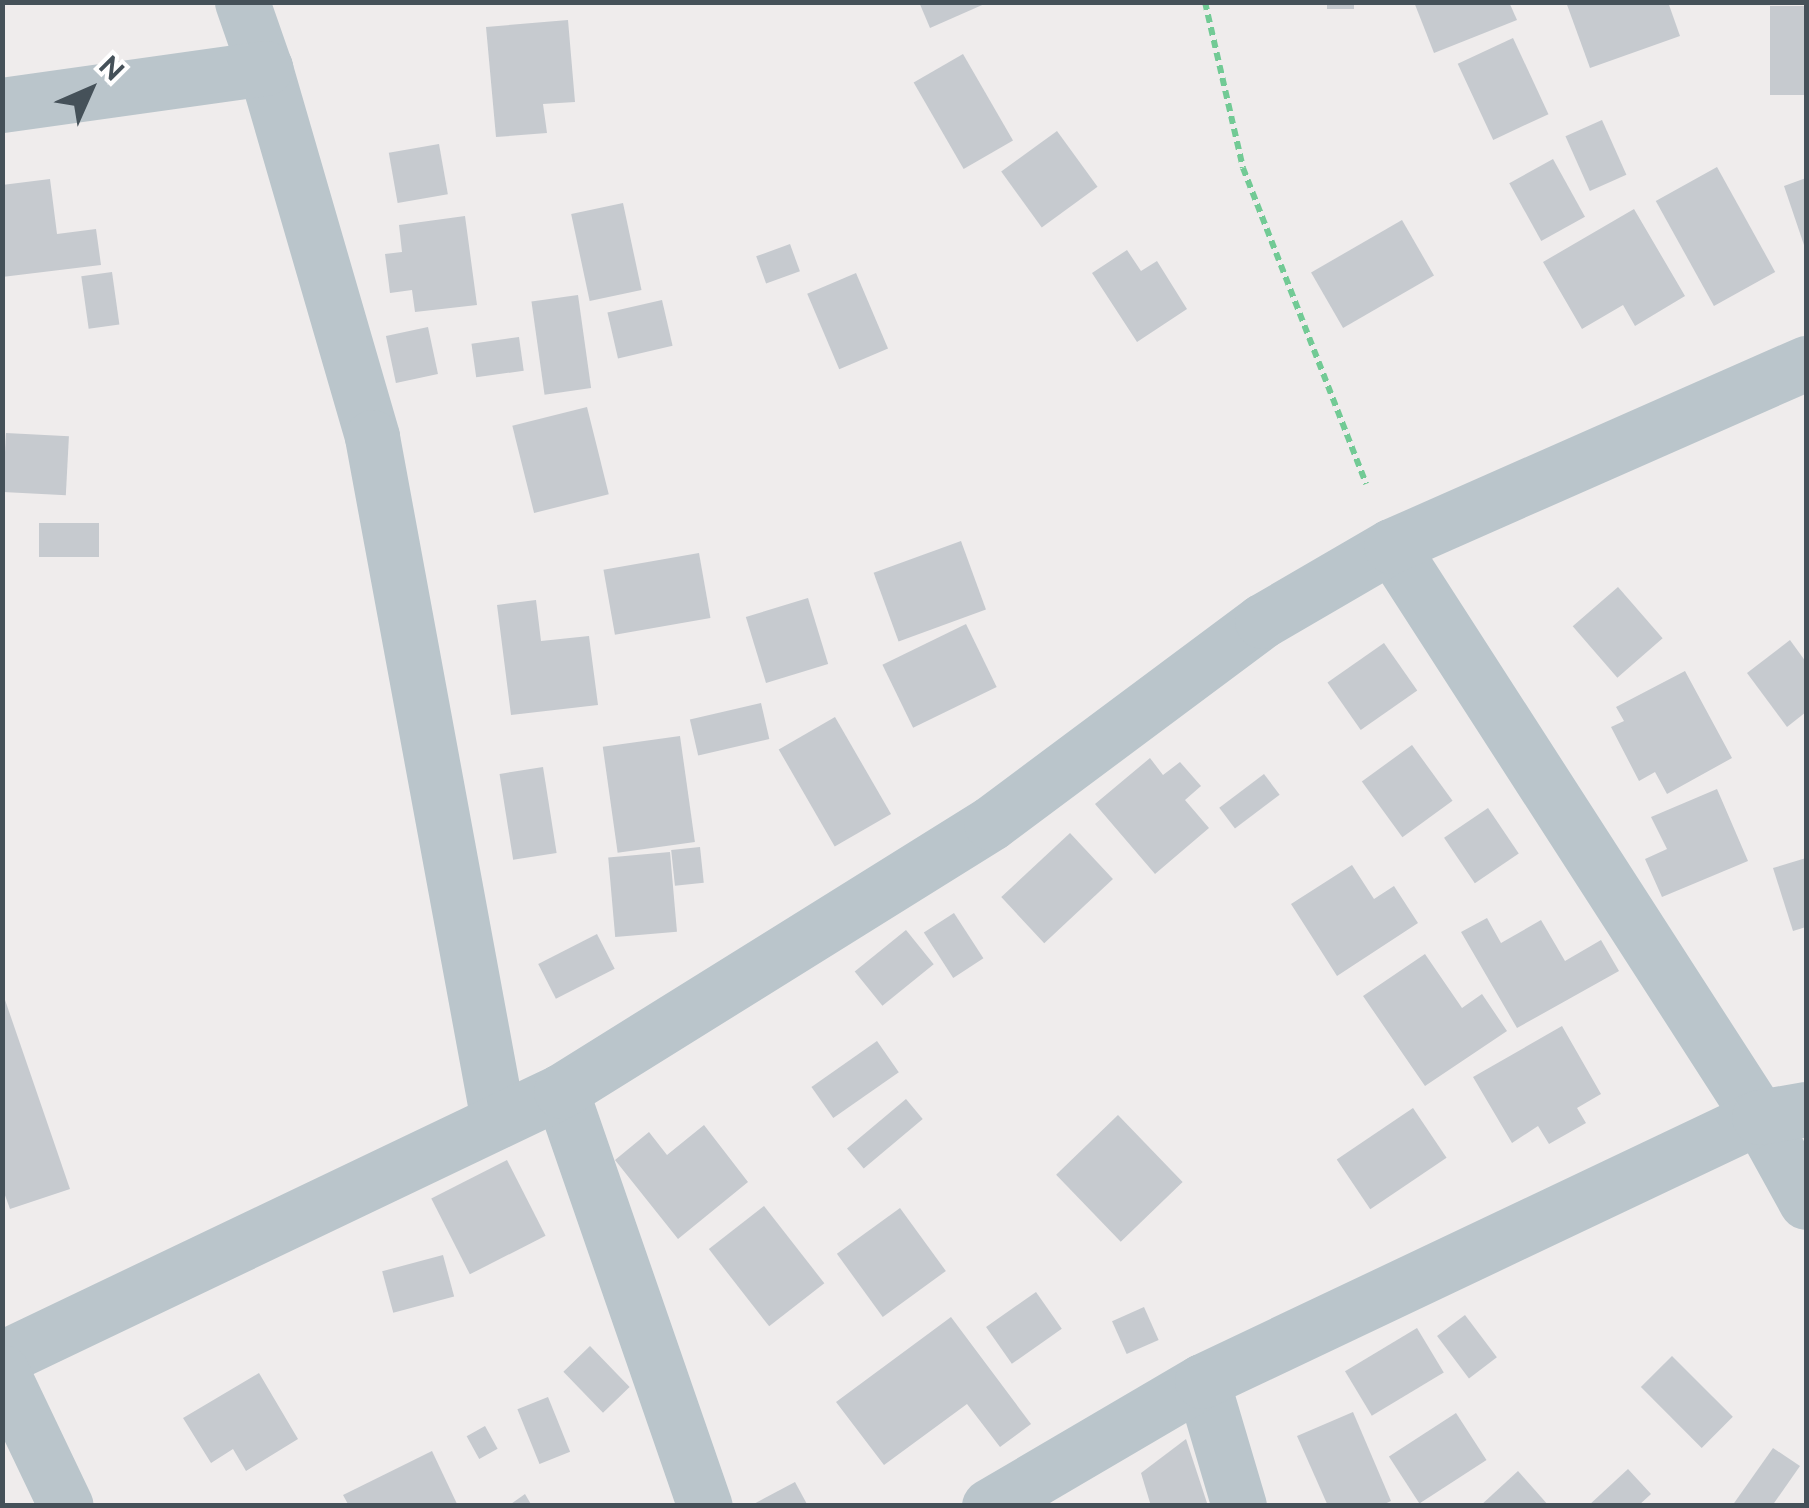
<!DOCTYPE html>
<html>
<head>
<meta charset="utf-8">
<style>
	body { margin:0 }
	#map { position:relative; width:1809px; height:1508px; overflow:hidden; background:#efecec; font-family:Raleway,sans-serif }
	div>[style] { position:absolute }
	.building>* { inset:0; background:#c6cacf; transform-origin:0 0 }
	.path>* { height:6px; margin-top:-3px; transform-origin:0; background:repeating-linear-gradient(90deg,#72ca95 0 8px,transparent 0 13px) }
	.minor>* { height:55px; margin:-27.5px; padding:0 27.5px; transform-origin:27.5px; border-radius:27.5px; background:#bac5cb }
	span { translate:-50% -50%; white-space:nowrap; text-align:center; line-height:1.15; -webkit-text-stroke:9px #fff; paint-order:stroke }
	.frame { position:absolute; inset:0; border:5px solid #455159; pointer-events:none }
	.north { position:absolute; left:40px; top:40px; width:100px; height:100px; -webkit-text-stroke:8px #fff; paint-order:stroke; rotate:45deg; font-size:28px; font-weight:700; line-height:40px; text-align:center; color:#455159 }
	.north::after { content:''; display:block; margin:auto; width:35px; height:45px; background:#455159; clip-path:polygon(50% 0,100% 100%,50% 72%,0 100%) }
</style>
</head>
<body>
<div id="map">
	<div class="building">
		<div style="clip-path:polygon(919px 2px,989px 2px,930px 28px)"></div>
		<div style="left:1327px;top:2px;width:27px;height:7px"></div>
		<div style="clip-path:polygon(1414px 2px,1509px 2px,1517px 20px,1434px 53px)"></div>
		<div style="clip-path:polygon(1566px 2px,1668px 2px,1680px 36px,1590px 68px)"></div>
		<div style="left:1770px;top:6px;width:36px;height:89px"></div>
		<div style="clip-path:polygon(568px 20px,575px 102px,543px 104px,547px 133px,496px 137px,486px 27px)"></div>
		<div style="left:1513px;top:38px;width:84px;height:61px;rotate:65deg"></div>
		<div style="left:963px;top:54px;width:100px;height:57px;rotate:60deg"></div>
		<div style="left:1602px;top:120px;width:60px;height:40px;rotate:66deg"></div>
		<div style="left:1057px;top:131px;width:69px;height:69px;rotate:54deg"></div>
		<div style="left:439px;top:144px;width:51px;height:51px;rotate:80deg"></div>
		<div style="left:1553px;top:159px;width:66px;height:50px;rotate:61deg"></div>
		<div style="left:1717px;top:167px;width:120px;height:70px;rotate:61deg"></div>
		<div style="clip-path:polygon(1806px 178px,1806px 251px,1784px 186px)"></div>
		<div style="clip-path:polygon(50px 179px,57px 234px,96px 229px,101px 265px,2px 277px,2px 185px)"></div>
		<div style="left:623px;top:203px;width:89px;height:53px;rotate:78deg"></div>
		<div style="clip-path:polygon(1634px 209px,1685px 296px,1635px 326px,1623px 305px,1582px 329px,1543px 262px)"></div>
		<div style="clip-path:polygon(465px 216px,477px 305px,415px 312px,412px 290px,390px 293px,385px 254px,402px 252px,399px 225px)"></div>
		<div style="left:1402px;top:220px;width:64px;height:105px;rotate:60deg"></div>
		<div style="left:790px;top:244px;width:29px;height:36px;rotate:70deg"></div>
		<div style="clip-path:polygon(1127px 250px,1141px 271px,1157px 261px,1187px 309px,1137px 342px,1092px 273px)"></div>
		<div style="left:112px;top:272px;width:53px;height:31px;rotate:82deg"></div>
		<div style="left:856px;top:273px;width:82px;height:53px;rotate:67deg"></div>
		<div style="left:578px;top:295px;width:94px;height:47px;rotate:82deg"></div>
		<div style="left:662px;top:300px;width:47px;height:56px;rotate:77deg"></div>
		<div style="left:428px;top:327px;width:48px;height:43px;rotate:78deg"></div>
		<div style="left:519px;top:337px;width:34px;height:48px;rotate:82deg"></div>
		<div style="left:587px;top:407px;width:90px;height:77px;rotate:76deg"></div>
		<div style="left:6px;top:433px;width:63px;height:59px;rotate:3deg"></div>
		<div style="left:39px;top:523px;width:60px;height:34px"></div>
		<div style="left:961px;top:541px;width:73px;height:93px;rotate:70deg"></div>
		<div style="left:699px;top:553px;width:66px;height:97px;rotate:80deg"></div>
		<div style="left:1618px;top:587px;width:68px;height:60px;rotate:49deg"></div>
		<div style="left:808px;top:598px;width:69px;height:65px;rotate:73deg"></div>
		<div style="clip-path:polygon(536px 600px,541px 641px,589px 636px,598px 705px,511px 715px,497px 605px)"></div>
		<div style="left:966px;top:624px;width:70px;height:93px;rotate:64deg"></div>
		<div style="clip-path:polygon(1790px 640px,1806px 662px,1806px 712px,1787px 727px,1747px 673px)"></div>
		<div style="left:1384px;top:643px;width:58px;height:69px;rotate:55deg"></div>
		<div style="clip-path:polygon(1685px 671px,1732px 758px,1667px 794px,1655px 772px,1639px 781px,1611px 727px,1624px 721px,1616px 707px)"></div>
		<div style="left:761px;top:703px;width:37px;height:73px;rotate:77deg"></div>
		<div style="left:835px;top:717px;width:112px;height:65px;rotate:60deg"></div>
		<div style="left:680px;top:736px;width:107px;height:78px;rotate:82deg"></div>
		<div style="left:1412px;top:745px;width:69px;height:62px;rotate:54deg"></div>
		<div style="clip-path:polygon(1150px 758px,1163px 775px,1180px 762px,1201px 786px,1185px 800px,1209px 828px,1155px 874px,1095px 804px)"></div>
		<div style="left:543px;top:767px;width:87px;height:44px;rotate:81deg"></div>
		<div style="left:1264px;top:774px;width:26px;height:56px;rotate:53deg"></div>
		<div style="clip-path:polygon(1717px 789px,1748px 861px,1662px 897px,1645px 859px,1667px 849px,1651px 817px)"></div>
		<div style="left:1488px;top:808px;width:55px;height:53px;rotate:56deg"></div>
		<div style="left:1070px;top:833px;width:63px;height:94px;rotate:47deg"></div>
		<div style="left:700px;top:847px;width:36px;height:29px;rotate:84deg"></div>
		<div style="left:670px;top:852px;width:80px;height:62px;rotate:85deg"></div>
		<div style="clip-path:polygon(1806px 858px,1806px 927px,1793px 931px,1773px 868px)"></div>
		<div style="clip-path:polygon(1352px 865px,1374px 899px,1394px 886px,1418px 923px,1337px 976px,1291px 904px)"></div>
		<div style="left:954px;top:913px;width:54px;height:36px;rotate:57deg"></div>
		<div style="clip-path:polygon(1487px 918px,1501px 943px,1541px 920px,1565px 961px,1601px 940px,1619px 971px,1517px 1028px,1461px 932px)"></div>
		<div style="left:906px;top:930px;width:44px;height:66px;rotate:51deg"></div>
		<div style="left:597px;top:934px;width:39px;height:66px;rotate:63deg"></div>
		<div style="clip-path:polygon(1425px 954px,1462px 1008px,1482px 994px,1507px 1031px,1425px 1086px,1363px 996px)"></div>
		<div style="clip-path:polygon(3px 994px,70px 1189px,10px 1209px,2px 1187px)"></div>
		<div style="clip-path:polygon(1562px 1026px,1601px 1094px,1577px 1108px,1586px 1123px,1549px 1144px,1538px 1126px,1512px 1143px,1473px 1077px)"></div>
		<div style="left:877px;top:1041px;width:38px;height:80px;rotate:55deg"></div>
		<div style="left:906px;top:1099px;width:26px;height:77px;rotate:50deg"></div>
		<div style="left:1413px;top:1108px;width:60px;height:92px;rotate:56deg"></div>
		<div style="left:1118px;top:1115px;width:93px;height:86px;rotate:46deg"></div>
		<div style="clip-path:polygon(704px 1125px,748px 1182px,678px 1239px,615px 1160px,649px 1132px,667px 1155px)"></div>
		<div style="left:507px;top:1160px;width:85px;height:85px;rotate:63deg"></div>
		<div style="left:764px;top:1206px;width:98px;height:70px;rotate:52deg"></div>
		<div style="left:900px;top:1208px;width:78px;height:78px;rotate:54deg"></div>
		<div style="left:443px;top:1255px;width:43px;height:63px;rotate:75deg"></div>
		<div style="left:1036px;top:1292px;width:45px;height:61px;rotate:55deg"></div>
		<div style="left:1144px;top:1307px;width:36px;height:35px;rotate:66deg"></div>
		<div style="left:1465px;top:1315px;width:53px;height:35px;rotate:53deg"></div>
		<div style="clip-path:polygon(951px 1317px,1031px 1424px,1000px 1447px,967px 1404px,884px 1465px,836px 1402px)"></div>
		<div style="left:1417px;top:1328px;width:52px;height:84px;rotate:59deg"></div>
		<div style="left:590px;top:1346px;width:57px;height:37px;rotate:46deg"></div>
		<div style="left:1672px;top:1356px;width:86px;height:44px;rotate:45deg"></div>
		<div style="clip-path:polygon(259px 1373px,298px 1439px,246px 1471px,233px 1449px,211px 1463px,183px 1418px)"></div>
		<div style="left:548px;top:1397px;width:59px;height:33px;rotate:68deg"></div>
		<div style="clip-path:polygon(1353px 1412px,1391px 1501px,1380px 1506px,1328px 1506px,1297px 1436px)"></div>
		<div style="left:1456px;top:1413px;width:56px;height:80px;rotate:57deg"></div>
		<div style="left:485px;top:1426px;width:26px;height:21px;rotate:61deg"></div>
		<div style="clip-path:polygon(1186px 1439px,1208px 1506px,1151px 1506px,1141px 1473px)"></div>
		<div style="clip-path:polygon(1773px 1448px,1800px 1466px,1772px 1506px,1732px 1506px)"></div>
		<div style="clip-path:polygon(432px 1451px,458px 1506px,349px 1506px,343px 1495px)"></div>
		<div style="clip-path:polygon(1628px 1469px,1651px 1494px,1638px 1506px,1588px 1506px)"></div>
		<div style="clip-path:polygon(1518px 1471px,1549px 1506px,1480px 1506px)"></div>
		<div style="clip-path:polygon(795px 1482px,808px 1506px,750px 1506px)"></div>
		<div style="clip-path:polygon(525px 1494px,532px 1506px,508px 1506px)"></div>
	</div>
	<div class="path">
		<div style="left:1205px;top:2px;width:170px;rotate:77.1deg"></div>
		<div style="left:1243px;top:168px;width:339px;rotate:68.7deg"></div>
	</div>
	<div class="minor">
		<div style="left:242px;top:2px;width:70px;rotate:70.8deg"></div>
		<div style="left:265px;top:68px;width:384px;rotate:73.8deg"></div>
		<div style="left:372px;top:437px;width:695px;rotate:79.55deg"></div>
		<div style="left:2px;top:105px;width:266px;rotate:-8deg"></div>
		<div style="left:1391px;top:546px;width:679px;rotate:57.2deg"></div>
		<div style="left:1759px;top:1117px;width:97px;rotate:61.1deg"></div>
		<div style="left:561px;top:1091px;width:439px;rotate:70.9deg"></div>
		<div style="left:2px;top:1358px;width:619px;rotate:-25.53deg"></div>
		<div style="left:561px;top:1091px;width:507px;rotate:-31.93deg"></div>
		<div style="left:991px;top:823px;width:338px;rotate:-36.7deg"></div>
		<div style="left:1262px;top:621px;width:149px;rotate:-30.2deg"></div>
		<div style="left:1391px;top:546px;width:454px;rotate:-23.8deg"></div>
		<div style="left:2px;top:1372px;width:148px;rotate:64.5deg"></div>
		<div style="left:1202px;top:1381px;width:130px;rotate:73.5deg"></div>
		<div style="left:989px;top:1506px;width:247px;rotate:-30.4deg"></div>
		<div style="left:1202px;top:1381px;width:616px;rotate:-25.36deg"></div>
		<div style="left:1759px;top:1117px;width:48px;rotate:-9.7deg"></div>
	</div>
	<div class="frame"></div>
	<div class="north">N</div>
</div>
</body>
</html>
